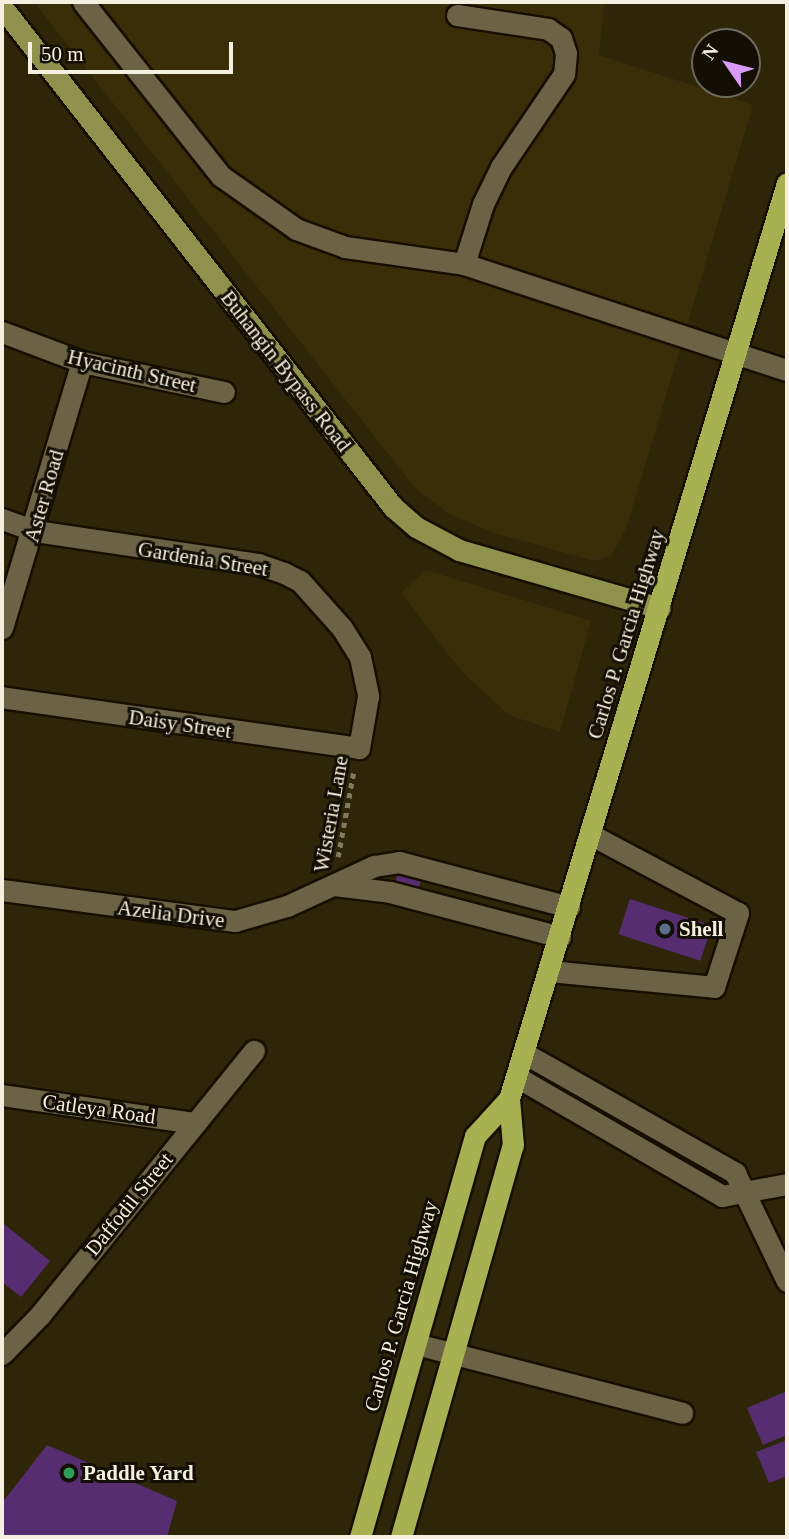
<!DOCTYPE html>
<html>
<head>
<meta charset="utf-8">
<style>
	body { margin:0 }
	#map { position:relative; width:789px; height:1539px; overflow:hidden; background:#2f260a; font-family:Georgia,serif }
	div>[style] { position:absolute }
	.built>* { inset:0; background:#3a2e08 }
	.building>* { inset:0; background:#562d71; transform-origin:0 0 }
	.path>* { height:4.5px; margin-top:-2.25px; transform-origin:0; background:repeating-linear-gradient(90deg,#827b63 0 5px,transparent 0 10px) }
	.roads { filter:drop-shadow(2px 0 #170e00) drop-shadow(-2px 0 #170e00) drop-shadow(0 2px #170e00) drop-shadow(0 -2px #170e00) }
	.minor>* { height:21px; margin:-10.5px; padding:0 10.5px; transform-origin:10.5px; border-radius:10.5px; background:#6c6245 }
	.major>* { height:21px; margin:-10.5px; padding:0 10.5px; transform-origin:10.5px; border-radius:10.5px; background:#8f924c }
	.highway>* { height:21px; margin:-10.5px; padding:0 10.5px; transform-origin:10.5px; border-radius:10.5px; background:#a6b251 }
	.dots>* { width:19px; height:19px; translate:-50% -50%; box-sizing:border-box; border:4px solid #130f05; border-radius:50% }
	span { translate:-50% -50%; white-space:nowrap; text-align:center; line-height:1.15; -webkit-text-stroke:6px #130f05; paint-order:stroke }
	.street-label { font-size:21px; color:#f4efde }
	.poi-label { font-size:21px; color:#f4efde; font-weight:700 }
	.left { translate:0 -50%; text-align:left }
	.frame { position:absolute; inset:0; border:4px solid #f4efde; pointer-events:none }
	.north { position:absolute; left:691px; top:28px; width:70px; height:70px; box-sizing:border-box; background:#130f05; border:2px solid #6d695c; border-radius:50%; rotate:305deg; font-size:19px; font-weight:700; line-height:28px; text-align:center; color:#f4efde }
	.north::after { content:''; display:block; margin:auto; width:24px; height:32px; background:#d99af7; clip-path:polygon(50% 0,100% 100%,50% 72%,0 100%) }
	.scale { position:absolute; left:28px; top:42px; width:205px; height:32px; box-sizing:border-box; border:4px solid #f4efde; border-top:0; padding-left:9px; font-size:21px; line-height:24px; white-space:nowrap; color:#f4efde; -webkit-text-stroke:5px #130f05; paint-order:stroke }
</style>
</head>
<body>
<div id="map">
	<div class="built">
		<div style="clip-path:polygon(34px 2px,604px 2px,599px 55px,753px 105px,627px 526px,612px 555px,594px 561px,495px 533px,451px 515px,414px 487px)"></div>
		<div style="clip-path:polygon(426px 570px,591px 621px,560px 732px,509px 715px,463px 673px,401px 593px)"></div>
	</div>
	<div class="building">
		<div style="left:399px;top:869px;width:24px;height:16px;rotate:15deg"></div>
		<div style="left:630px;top:899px;width:86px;height:37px;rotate:18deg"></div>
		<div style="clip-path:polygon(4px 1224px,50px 1261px,21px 1297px,2px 1282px)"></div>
		<div style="clip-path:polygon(787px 1391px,787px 1435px,763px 1445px,747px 1408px)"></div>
		<div style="clip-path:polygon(787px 1440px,787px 1476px,769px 1483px,756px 1452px)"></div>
		<div style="clip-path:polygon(47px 1445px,177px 1501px,167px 1537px,2px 1537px,2px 1503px)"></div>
	</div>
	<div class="path">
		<div style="left:338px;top:857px;width:89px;rotate:-79.7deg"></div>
	</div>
	<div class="roads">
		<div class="minor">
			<div style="left:83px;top:2px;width:222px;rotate:51.6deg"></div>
			<div style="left:221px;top:176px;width:92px;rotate:35.2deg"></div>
			<div style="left:296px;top:229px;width:52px;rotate:20.2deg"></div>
			<div style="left:345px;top:247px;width:120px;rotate:8.1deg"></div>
			<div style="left:464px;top:264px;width:340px;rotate:18.2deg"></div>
			<div style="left:457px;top:15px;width:92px;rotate:8.7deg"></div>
			<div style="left:548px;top:29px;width:16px;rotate:35deg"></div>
			<div style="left:561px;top:38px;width:16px;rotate:72deg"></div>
			<div style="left:566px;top:53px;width:21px;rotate:95deg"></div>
			<div style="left:564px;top:74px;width:112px;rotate:124.1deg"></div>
			<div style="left:501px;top:167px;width:41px;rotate:115.9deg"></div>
			<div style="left:483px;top:204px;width:63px;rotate:107.6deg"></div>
			<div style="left:2px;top:332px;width:85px;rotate:20.6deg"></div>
			<div style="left:82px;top:362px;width:145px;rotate:11.9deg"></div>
			<div style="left:2px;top:519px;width:35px;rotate:20deg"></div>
			<div style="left:35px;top:531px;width:225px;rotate:8.4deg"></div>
			<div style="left:258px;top:564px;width:28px;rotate:19deg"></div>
			<div style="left:284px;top:573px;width:18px;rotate:27deg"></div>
			<div style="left:300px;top:581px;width:63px;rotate:48.2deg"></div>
			<div style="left:342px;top:628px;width:34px;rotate:58deg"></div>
			<div style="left:360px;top:657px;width:40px;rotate:78deg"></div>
			<div style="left:368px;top:696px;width:53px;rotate:99.8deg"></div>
			<div style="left:359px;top:748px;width:361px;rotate:-171.9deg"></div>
			<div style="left:2px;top:628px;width:278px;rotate:-73.3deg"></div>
			<div style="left:334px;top:885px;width:56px;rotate:7.1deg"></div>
			<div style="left:390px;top:892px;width:176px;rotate:14.8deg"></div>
			<div style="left:2px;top:890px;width:235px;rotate:7.6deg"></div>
			<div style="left:235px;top:921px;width:54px;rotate:-16.1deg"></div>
			<div style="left:287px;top:906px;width:96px;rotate:-24.7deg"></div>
			<div style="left:374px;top:866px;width:25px;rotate:-9deg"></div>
			<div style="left:399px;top:862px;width:176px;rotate:14.8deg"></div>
			<div style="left:549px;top:971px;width:166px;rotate:5.5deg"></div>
			<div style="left:714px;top:987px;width:78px;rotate:-72deg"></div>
			<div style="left:738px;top:913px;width:166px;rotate:-152deg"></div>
			<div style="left:524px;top:1053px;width:243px;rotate:29.6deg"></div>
			<div style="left:735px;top:1173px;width:120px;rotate:64.3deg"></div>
			<div style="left:517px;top:1077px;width:237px;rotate:30.1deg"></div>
			<div style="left:722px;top:1196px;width:66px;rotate:-10.5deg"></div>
			<div style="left:2px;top:1095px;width:195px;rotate:8.3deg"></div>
			<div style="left:416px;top:1344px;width:275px;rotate:14.5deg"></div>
			<div style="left:2px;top:1354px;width:54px;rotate:-45.7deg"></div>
			<div style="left:40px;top:1315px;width:340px;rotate:-51deg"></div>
		</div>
		<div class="major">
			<div style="left:2px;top:7px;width:635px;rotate:51.97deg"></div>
			<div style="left:393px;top:507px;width:30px;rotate:41deg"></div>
			<div style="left:416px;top:527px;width:49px;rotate:28.1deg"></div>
			<div style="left:459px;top:550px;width:209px;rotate:16.1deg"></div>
		</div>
		<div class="highway">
			<div style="left:360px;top:1537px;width:417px;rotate:-74deg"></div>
			<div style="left:475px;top:1136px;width:50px;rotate:-47.4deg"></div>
			<div style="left:401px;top:1537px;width:408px;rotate:-74.1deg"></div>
			<div style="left:513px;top:1145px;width:46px;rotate:-95deg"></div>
			<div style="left:509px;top:1099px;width:957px;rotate:-73.12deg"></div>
		</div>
	</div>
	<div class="dots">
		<div style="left:665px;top:929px;background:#5c6f8a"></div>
		<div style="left:69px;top:1473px;background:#2e9e5b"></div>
	</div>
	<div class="street-label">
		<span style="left:132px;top:371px;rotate:13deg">Hyacinth Street</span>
		<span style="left:286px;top:371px;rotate:52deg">Buhangin Bypass Road</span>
		<span style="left:44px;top:496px;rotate:-74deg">Aster Road</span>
		<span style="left:203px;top:559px;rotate:9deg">Gardenia Street</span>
		<span style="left:626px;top:634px;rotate:-73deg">Carlos P. Garcia Highway</span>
		<span style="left:180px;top:724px;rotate:8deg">Daisy Street</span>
		<span style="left:331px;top:814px;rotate:-80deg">Wisteria Lane</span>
		<span style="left:171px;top:914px;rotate:7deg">Azelia Drive</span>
		<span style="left:99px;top:1109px;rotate:8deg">Catleya Road</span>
		<span style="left:129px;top:1204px;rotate:-51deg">Daffodil Street</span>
		<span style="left:401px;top:1306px;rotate:-74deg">Carlos P. Garcia Highway</span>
	</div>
	<div class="poi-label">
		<span class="left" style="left:679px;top:929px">Shell</span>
		<span class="left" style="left:83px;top:1473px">Paddle Yard</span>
	</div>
	<div class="frame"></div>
	<div class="north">N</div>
	<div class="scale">50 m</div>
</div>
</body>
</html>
